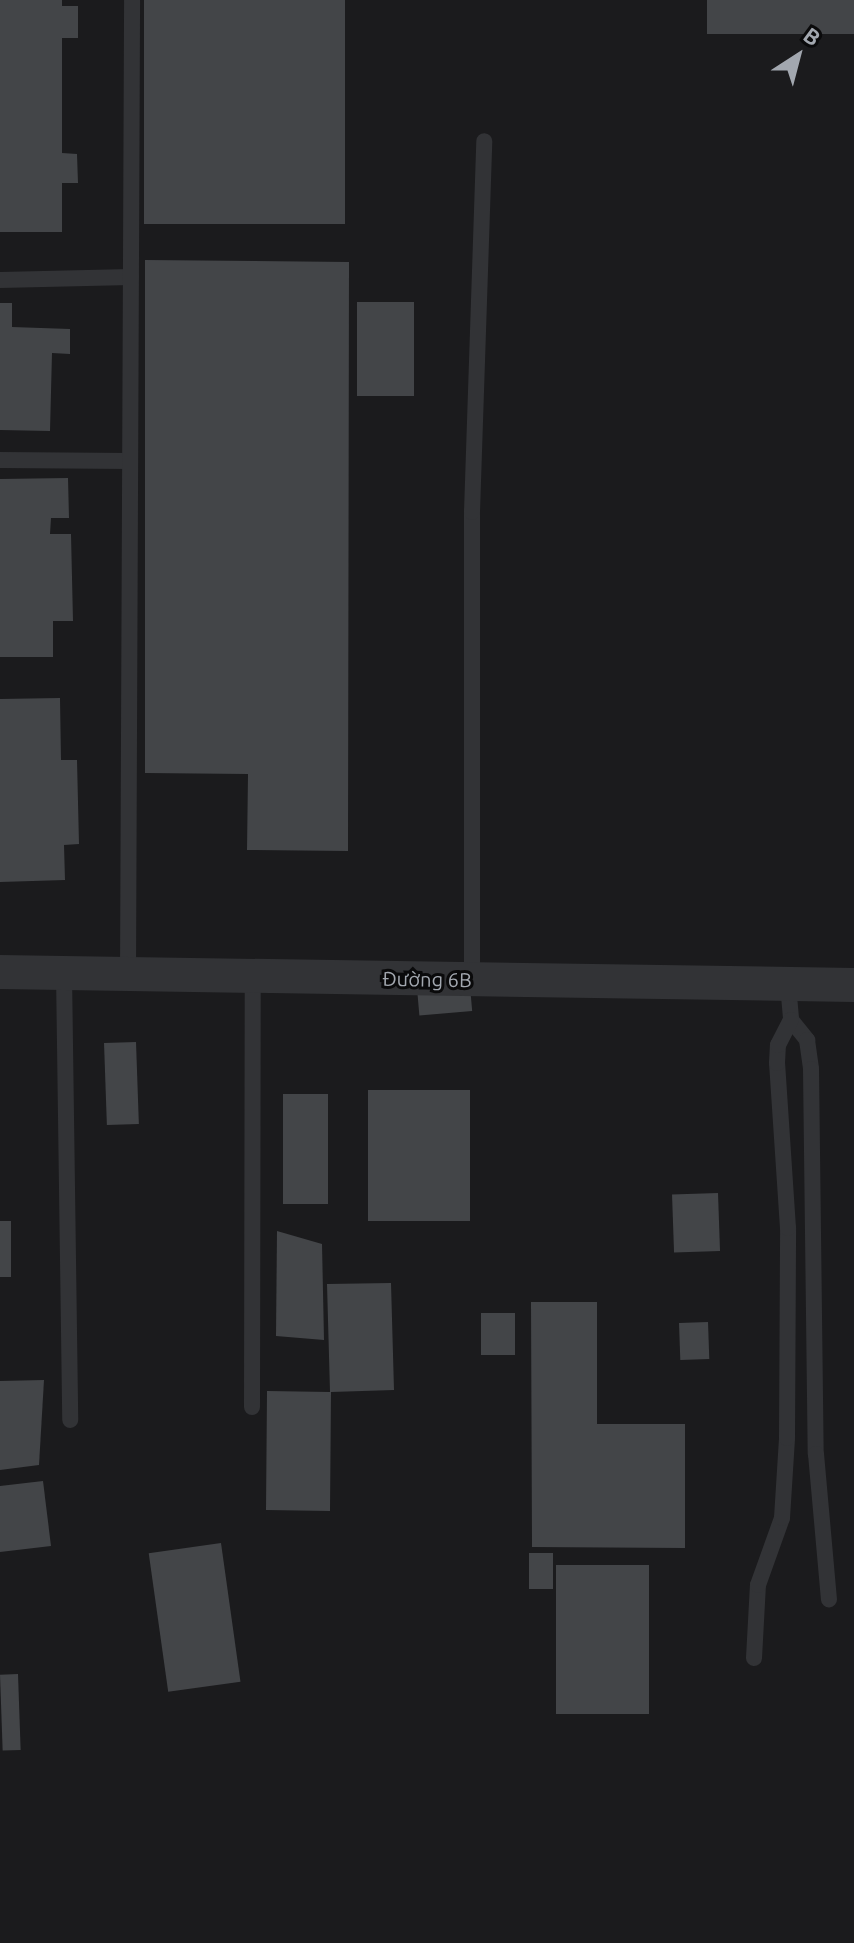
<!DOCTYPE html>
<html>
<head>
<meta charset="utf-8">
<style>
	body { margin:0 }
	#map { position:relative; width:854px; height:1943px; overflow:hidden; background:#0f0f10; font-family:Ubuntu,sans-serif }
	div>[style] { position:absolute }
	.built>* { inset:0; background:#1b1b1d; transform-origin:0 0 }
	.building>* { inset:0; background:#434548; transform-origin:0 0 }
	.service>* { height:16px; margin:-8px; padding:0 8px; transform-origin:8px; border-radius:8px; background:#323336 }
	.minor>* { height:34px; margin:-17px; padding:0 17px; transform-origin:17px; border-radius:17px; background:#323336 }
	span { translate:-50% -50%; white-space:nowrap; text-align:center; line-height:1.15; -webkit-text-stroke:6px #0a0a0b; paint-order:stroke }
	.street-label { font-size:20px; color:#a2a7af }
	.north { position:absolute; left:758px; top:16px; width:80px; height:80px; -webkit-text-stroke:6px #0a0a0b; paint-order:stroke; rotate:36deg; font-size:22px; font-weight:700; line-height:32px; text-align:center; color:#a2a7af }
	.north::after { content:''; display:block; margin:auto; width:28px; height:36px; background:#a2a7af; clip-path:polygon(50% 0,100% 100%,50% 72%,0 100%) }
</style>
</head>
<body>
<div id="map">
	<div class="built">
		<div style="left:0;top:0;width:854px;height:1943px"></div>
	</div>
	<div class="building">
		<div style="clip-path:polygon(0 0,62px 0,62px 6px,78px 6px,78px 38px,62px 38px,62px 153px,77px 154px,78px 183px,62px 183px,62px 232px,0 232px)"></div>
		<div style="left:144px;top:0;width:201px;height:224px"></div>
		<div style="left:707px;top:0;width:147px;height:34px"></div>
		<div style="clip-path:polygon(145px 260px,349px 262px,348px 851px,247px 850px,248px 774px,145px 773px)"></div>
		<div style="left:357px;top:302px;width:57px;height:94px"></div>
		<div style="clip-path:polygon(0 303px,12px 303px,12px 327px,70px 329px,70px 354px,52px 353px,50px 431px,0 430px)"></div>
		<div style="clip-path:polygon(68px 478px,69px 518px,51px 518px,50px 534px,71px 534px,73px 621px,53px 621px,53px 657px,0 657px,0 479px)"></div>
		<div style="clip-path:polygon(60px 698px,61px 760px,77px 760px,79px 844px,64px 845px,65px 880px,0 882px,0 699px)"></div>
		<div style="left:470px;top:986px;width:25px;height:53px;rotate:85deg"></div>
		<div style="left:136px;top:1042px;width:82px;height:32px;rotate:88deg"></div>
		<div style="left:368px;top:1090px;width:102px;height:131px"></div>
		<div style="left:283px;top:1094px;width:45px;height:110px"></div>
		<div style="left:718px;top:1193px;width:58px;height:46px;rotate:88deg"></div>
		<div style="left:0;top:1221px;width:11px;height:56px"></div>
		<div style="clip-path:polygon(277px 1231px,322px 1244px,324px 1340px,276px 1336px)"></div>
		<div style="clip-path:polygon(391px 1283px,394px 1390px,331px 1392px,330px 1511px,266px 1510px,267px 1391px,330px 1392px,327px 1284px)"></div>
		<div style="clip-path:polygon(531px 1302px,597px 1302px,597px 1424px,685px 1424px,685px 1548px,532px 1547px)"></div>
		<div style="left:481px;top:1313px;width:34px;height:42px"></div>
		<div style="left:708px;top:1322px;width:37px;height:29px;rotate:88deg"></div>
		<div style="clip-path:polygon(44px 1380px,39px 1465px,0 1470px,0 1381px)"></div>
		<div style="clip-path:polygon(43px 1481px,51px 1546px,0 1552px,0 1486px)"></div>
		<div style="left:221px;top:1543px;width:140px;height:73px;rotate:82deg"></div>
		<div style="left:529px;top:1553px;width:24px;height:36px"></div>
		<div style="left:556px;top:1565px;width:93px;height:149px"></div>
		<div style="left:18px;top:1674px;width:76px;height:18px;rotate:88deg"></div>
	</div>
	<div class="service">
		<div style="left:0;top:280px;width:131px;rotate:-1.3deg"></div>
		<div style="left:0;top:460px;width:130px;rotate:0.4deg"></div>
		<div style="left:64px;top:973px;width:447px;rotate:89.2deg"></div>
		<div style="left:128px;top:974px;width:974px;rotate:-89.76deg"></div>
		<div style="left:472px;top:979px;width:467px;rotate:-90deg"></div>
		<div style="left:472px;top:512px;width:371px;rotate:-88.1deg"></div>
		<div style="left:788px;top:984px;width:36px;rotate:85deg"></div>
		<div style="left:791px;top:1020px;width:26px;rotate:51deg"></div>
		<div style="left:807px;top:1040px;width:29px;rotate:82deg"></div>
		<div style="left:811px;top:1069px;width:385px;rotate:89.3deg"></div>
		<div style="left:816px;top:1454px;width:146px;rotate:84.9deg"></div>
		<div style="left:252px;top:1407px;width:431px;rotate:-89.9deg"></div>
		<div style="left:754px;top:1658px;width:73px;rotate:-86.9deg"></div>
		<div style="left:758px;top:1585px;width:71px;rotate:-70.3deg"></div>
		<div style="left:782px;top:1518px;width:80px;rotate:-86.4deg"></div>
		<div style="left:787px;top:1438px;width:210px;rotate:-89.7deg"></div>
		<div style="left:788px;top:1228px;width:165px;rotate:-93.8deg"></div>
		<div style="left:777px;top:1063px;width:18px;rotate:-87deg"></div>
		<div style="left:778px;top:1045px;width:28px;rotate:-63deg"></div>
	</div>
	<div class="minor">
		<div style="left:0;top:972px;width:854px;rotate:0.87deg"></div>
	</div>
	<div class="street-label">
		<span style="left:427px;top:979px;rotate:1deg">Đường 6B</span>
	</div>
	<div class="north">B</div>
</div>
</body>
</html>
